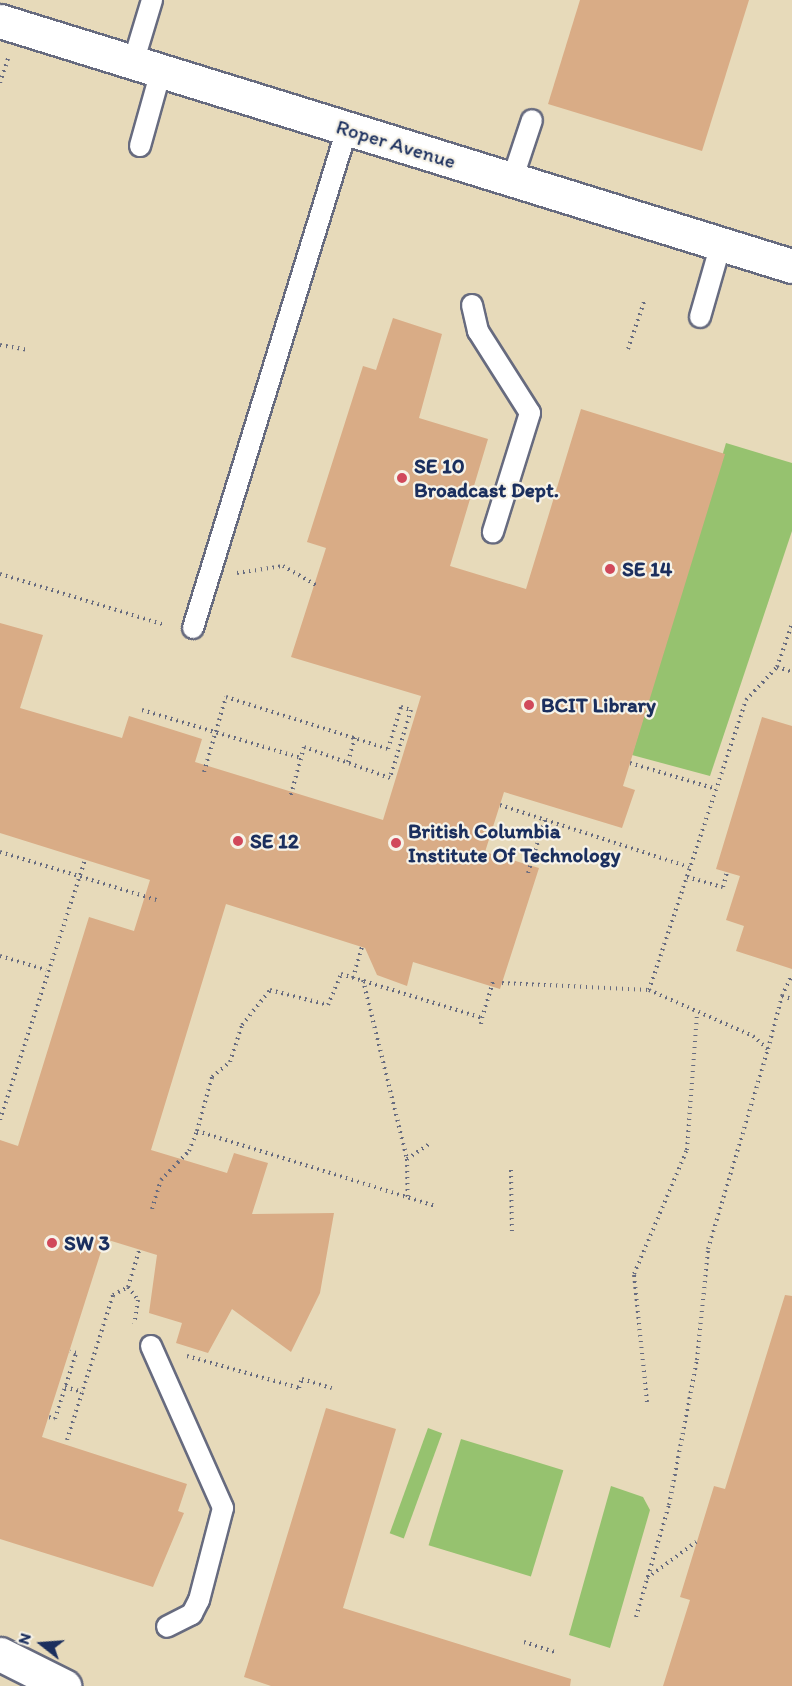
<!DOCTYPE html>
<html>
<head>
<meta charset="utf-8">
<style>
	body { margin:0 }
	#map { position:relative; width:792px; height:1686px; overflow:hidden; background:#f4dabc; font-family:Itim,sans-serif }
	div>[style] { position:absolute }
	.built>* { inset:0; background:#e7daba; transform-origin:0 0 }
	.green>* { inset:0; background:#96c26f; transform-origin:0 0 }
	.building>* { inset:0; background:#d9ac86 }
	.path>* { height:4px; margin-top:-2px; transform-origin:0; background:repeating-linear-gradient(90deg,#676b7f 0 1.5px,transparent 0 6px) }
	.roads { filter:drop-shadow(2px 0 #676b7f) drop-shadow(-2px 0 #676b7f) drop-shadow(0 2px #676b7f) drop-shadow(0 -2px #676b7f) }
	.lane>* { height:20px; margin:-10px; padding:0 10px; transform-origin:10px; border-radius:10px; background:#fff }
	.street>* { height:33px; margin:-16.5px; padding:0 16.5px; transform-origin:16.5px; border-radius:16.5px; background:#fff }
	.dots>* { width:16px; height:16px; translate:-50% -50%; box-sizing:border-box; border:3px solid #f7f3e8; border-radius:50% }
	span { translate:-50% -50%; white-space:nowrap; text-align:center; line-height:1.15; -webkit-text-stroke:4.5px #f7f3e8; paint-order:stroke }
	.street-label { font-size:21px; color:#1b2f5e }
	.poi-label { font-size:21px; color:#1b2f5e; font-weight:700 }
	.left { translate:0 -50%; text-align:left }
	.north { position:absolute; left:12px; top:1614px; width:60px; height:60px; -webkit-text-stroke:4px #f7f3e8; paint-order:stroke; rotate:287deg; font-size:16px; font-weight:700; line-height:24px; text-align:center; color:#1b2f5e }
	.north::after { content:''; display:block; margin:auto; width:21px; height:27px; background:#1b2f5e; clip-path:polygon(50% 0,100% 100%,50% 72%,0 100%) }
</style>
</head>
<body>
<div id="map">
	<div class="built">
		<div style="left:0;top:0;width:792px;height:1686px"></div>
	</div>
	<div class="green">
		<div style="clip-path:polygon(726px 443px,792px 463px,792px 531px,710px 776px,632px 755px)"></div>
		<div style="left:428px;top:1428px;width:15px;height:112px;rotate:20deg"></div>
		<div style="left:461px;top:1439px;width:107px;height:111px;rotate:17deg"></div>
		<div style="clip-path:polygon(611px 1486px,643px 1497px,650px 1510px,610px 1648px,569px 1635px)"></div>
	</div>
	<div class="building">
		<div style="clip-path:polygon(580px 0,749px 0,702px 151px,548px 104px)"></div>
		<div style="clip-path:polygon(393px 318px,442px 334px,419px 418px,488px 439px,450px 566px,526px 589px,581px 409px,725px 454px,623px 786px,635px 790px,622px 828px,504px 792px,485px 852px,539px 868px,500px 989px,413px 962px,407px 986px,377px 975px,365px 948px,226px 904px,151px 1150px,227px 1173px,234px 1153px,268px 1163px,252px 1214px,334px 1213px,320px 1293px,291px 1352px,232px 1309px,208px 1353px,176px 1343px,182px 1323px,149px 1313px,157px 1255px,105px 1239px,42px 1437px,187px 1484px,178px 1511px,184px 1513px,153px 1587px,0 1539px,0 1140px,18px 1146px,89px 917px,134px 931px,150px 880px,0 833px,0 623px,43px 635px,20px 708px,122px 738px,129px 716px,202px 739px,195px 762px,383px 820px,421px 696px,291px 657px,326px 548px,307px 542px,363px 366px,376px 370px)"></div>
		<div style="clip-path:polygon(762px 717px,792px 726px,792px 969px,736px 951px,744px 926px,726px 920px,740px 876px,716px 869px)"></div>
		<div style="clip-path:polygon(785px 1295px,792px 1296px,792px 1686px,663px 1686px,690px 1600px,680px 1597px,714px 1486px,725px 1489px)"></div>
		<div style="clip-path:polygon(326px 1408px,396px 1429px,343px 1608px,571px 1679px,570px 1686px,271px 1686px,244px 1677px)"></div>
	</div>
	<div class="path">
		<div style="left:0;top:83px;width:26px;rotate:-72deg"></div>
		<div style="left:0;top:345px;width:29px;rotate:10deg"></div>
		<div style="left:628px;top:349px;width:53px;rotate:-71.2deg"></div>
		<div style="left:237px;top:573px;width:47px;rotate:-8.7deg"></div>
		<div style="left:283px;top:566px;width:39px;rotate:30deg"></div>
		<div style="left:0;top:574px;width:173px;rotate:17.2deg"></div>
		<div style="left:777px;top:667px;width:16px;rotate:18deg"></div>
		<div style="left:142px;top:710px;width:166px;rotate:16.8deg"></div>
		<div style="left:348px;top:762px;width:26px;rotate:-74deg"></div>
		<div style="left:630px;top:763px;width:90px;rotate:16.8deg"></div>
		<div style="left:204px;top:772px;width:78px;rotate:-73.7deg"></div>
		<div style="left:226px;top:697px;width:170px;rotate:17.8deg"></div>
		<div style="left:388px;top:749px;width:44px;rotate:-72.8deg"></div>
		<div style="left:401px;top:707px;width:10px;rotate:17deg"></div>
		<div style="left:411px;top:710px;width:71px;rotate:107.2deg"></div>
		<div style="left:390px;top:778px;width:91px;rotate:-160.2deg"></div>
		<div style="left:304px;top:747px;width:53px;rotate:105.4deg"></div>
		<div style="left:500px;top:805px;width:199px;rotate:18.2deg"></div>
		<div style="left:0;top:852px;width:167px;rotate:17deg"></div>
		<div style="left:528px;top:873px;width:56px;rotate:-72.2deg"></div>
		<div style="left:687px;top:877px;width:37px;rotate:16deg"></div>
		<div style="left:723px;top:887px;width:16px;rotate:-75deg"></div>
		<div style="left:0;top:956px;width:48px;rotate:16.9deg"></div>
		<div style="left:353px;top:978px;width:32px;rotate:-74deg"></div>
		<div style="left:363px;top:980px;width:184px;rotate:76.2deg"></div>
		<div style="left:407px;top:1159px;width:39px;rotate:89deg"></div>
		<div style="left:502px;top:983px;width:147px;rotate:2.7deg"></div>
		<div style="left:649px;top:990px;width:114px;rotate:23.9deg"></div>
		<div style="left:753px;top:1036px;width:20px;rotate:41deg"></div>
		<div style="left:768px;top:1049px;width:55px;rotate:-75.2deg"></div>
		<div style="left:782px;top:996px;width:10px;rotate:17deg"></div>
		<div style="left:649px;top:990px;width:306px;rotate:-71.5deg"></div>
		<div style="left:746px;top:700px;width:45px;rotate:-46.8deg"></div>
		<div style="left:777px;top:667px;width:46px;rotate:-70.8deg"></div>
		<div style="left:782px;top:996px;width:23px;rotate:-65deg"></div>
		<div style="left:481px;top:1024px;width:6px;rotate:-81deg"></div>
		<div style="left:0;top:1120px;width:274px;rotate:-71.9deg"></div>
		<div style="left:197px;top:1131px;width:56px;rotate:-74.5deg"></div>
		<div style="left:212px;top:1077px;width:23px;rotate:-40deg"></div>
		<div style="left:230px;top:1062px;width:39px;rotate:-72deg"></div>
		<div style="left:242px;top:1025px;width:45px;rotate:-51.3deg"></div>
		<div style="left:270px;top:990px;width:60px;rotate:14.5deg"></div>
		<div style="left:328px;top:1005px;width:34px;rotate:-67deg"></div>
		<div style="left:341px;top:974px;width:148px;rotate:17.3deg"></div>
		<div style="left:482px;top:1018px;width:39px;rotate:-73deg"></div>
		<div style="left:407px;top:1159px;width:27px;rotate:-34deg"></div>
		<div style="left:511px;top:1170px;width:61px;rotate:89.1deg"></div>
		<div style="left:152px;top:1209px;width:30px;rotate:-73deg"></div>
		<div style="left:161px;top:1180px;width:40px;rotate:-46deg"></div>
		<div style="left:189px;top:1151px;width:22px;rotate:-68deg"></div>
		<div style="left:197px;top:1131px;width:250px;rotate:17.5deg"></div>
		<div style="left:128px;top:1287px;width:16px;rotate:52deg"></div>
		<div style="left:138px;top:1300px;width:24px;rotate:99deg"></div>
		<div style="left:187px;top:1356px;width:116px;rotate:15.9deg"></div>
		<div style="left:299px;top:1388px;width:9px;rotate:-72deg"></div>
		<div style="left:302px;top:1379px;width:31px;rotate:17deg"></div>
		<div style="left:65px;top:1387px;width:18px;rotate:16deg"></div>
		<div style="left:647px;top:1402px;width:129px;rotate:-95.8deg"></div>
		<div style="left:634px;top:1274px;width:135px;rotate:-66.9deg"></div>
		<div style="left:687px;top:1150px;width:137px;rotate:-85.8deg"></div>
		<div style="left:49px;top:1417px;width:6px;rotate:18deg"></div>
		<div style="left:55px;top:1419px;width:69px;rotate:-72.3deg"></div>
		<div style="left:76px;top:1353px;width:6px;rotate:-162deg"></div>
		<div style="left:67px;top:1440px;width:152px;rotate:-72.4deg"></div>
		<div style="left:113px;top:1295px;width:17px;rotate:-28deg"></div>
		<div style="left:128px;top:1287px;width:39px;rotate:-73deg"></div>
		<div style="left:647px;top:1578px;width:61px;rotate:-36.3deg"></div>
		<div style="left:636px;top:1617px;width:117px;rotate:-73.6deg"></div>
		<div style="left:669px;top:1505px;width:148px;rotate:-79.1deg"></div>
		<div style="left:697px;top:1360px;width:112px;rotate:-84.3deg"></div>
		<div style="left:708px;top:1249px;width:209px;rotate:-73.3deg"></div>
		<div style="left:524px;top:1642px;width:35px;rotate:18deg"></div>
	</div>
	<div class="roads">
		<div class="lane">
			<div style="left:133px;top:63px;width:66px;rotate:-73.2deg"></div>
			<div style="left:140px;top:146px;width:78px;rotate:-74.4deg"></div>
			<div style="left:512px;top:180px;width:63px;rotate:-71.6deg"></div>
			<div style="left:472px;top:305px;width:27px;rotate:77deg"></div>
			<div style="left:478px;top:331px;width:97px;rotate:57.6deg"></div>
			<div style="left:530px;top:413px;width:125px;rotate:107.3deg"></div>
			<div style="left:700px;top:317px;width:76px;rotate:-74deg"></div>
			<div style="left:193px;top:628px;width:522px;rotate:-72.85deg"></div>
			<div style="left:151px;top:1346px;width:177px;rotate:66deg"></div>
			<div style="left:223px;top:1508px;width:95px;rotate:104.6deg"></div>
			<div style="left:199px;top:1600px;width:16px;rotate:117deg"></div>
			<div style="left:192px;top:1614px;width:28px;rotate:153deg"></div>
		</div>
		<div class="street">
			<div style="left:0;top:21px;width:829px;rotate:17.19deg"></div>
			<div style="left:0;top:1654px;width:72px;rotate:26.6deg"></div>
		</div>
	</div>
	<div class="dots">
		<div style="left:402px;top:478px;background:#d1495b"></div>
		<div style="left:610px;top:569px;background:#d1495b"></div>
		<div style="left:529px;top:705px;background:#d1495b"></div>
		<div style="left:238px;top:841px;background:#d1495b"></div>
		<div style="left:396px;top:843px;background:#d1495b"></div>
		<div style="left:52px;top:1243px;background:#d1495b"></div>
	</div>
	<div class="street-label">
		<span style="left:396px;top:144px;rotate:17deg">Roper Avenue</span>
	</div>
	<div class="poi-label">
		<span class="left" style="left:414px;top:478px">SE 10<br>Broadcast Dept.</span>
		<span class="left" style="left:622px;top:569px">SE 14</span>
		<span class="left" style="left:541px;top:705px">BCIT Library</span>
		<span class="left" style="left:408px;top:843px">British Columbia<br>Institute Of Technology</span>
		<span class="left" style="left:250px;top:841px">SE 12</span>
		<span class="left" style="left:64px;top:1243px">SW 3</span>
	</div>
	<div class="north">N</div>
</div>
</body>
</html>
